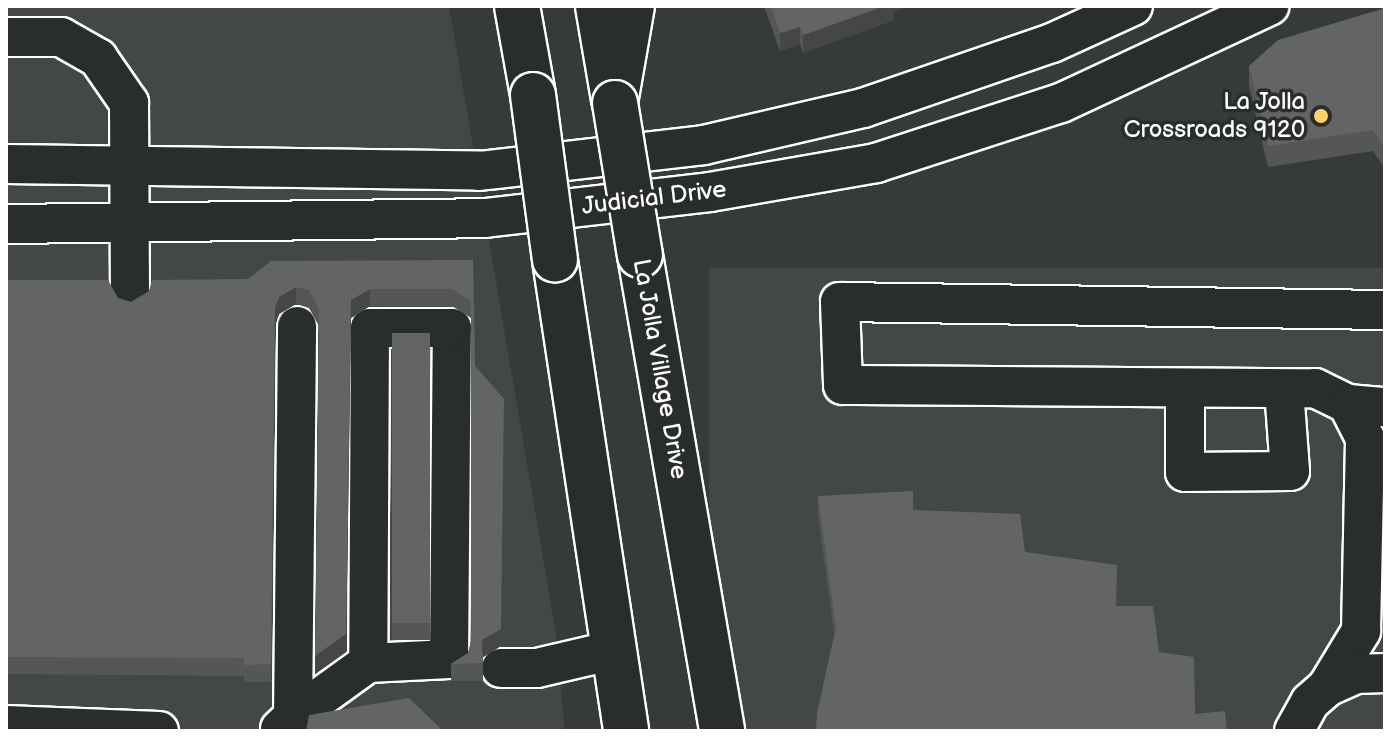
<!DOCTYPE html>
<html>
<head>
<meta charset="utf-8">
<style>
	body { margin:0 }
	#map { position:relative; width:1391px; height:737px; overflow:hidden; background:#373a3b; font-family:"Balsamiq Sans",sans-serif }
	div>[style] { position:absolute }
	.built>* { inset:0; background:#444748; transform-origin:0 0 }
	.roads { filter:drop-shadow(2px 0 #fff) drop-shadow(-2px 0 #fff) drop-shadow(0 2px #fff) drop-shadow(0 -2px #fff) }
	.minor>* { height:38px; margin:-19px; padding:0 19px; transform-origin:19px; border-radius:19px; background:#2a2d2e }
	.major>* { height:44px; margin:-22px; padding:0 22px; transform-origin:22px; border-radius:22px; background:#2a2d2e }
	.highway>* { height:44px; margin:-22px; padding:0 22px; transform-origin:22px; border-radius:22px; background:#2a2d2e }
	.bridges { filter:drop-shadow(2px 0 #fff) drop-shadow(-2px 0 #fff) drop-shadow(0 2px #fff) drop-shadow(0 -2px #fff) }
	.major-bridge>* { height:44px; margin:-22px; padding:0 22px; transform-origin:22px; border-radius:22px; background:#2a2d2e }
	.wall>* { inset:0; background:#555657; transform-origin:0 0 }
	.shaded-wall>* { inset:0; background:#454647 }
	.building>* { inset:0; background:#636465; transform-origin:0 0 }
	.dots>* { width:22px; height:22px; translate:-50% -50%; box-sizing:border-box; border:4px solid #2a2d2e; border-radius:50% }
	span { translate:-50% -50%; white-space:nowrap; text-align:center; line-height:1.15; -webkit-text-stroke:7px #2a2d2e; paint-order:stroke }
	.poi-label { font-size:24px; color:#fff }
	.right { translate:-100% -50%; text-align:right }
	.street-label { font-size:24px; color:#fff }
	.frame { position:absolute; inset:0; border:8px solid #fff; pointer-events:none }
</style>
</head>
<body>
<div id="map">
	<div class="built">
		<div style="clip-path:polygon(6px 6px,449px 6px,555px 628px,565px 731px,6px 731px)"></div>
		<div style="left:709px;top:268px;width:676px;height:467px"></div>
	</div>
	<div class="roads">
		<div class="minor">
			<div style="left:6px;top:37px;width:55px"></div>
			<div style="left:61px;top:37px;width:43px;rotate:29.6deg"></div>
			<div style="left:98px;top:58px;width:55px;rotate:55.4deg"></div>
			<div style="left:129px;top:103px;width:194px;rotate:89.7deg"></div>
			<div style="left:6px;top:164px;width:473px;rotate:0.8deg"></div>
			<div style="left:479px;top:171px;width:226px;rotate:-6.6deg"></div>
			<div style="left:704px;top:145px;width:163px;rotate:-13.1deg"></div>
			<div style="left:863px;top:108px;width:200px;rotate:-19deg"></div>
			<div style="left:1052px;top:43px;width:89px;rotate:-24.6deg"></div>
			<div style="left:6px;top:224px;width:479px;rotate:-0.7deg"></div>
			<div style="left:485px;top:218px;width:226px;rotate:-6.6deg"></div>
			<div style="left:710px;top:192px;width:169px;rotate:-9.9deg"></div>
			<div style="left:876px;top:163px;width:194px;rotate:-18deg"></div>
			<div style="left:1061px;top:103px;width:230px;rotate:-25deg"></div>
			<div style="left:1385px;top:310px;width:545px;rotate:-179.16deg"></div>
			<div style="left:840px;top:302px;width:83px;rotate:87.9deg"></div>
			<div style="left:843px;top:385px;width:472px;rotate:0.4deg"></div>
			<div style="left:1315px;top:388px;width:37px;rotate:26deg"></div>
			<div style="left:1348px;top:404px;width:37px;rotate:5deg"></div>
			<div style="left:1185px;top:388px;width:84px;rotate:90deg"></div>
			<div style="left:1185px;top:472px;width:105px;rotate:-0.5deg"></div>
			<div style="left:1290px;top:471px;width:82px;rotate:-94.2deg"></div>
			<div style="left:501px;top:668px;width:36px"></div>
			<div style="left:537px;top:668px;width:79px;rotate:-13.2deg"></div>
			<div style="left:1327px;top:687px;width:66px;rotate:-58.7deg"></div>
			<div style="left:1361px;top:631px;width:193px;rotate:-88.8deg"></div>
			<div style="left:1365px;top:438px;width:38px;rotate:-117deg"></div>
			<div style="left:293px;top:717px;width:92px;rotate:-35.8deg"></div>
			<div style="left:368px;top:663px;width:81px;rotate:-2.8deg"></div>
			<div style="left:449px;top:659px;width:331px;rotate:-89.5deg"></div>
			<div style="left:452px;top:328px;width:82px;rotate:180deg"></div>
			<div style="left:370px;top:328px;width:335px;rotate:90.3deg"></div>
			<div style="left:6px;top:725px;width:153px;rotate:2.2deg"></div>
			<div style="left:280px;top:729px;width:18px;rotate:-43deg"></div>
			<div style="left:293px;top:717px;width:391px;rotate:-89.4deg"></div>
			<div style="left:1294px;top:731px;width:33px;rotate:-61deg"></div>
			<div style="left:1310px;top:702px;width:23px;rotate:-41deg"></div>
			<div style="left:1327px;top:687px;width:32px;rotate:-24deg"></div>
			<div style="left:1356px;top:674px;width:29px;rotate:-2deg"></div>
		</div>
		<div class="major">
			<div style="left:517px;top:6px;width:90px;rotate:79.8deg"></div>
			<div style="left:598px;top:6px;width:95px;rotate:80.3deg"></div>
			<div style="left:640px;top:255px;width:483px;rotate:80.2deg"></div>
			<div style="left:555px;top:260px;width:476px;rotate:81.4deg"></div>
		</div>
		<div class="highway">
			<div style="left:615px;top:103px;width:98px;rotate:-80.1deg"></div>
		</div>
	</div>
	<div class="bridges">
		<div class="major-bridge">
			<div style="left:533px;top:95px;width:166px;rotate:82.4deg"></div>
			<div style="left:615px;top:103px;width:154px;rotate:80.7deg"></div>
		</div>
	</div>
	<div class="wall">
		<div style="clip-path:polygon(764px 6px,910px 6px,894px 11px,894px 20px,803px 53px,800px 44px,780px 51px)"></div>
		<div style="clip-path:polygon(1385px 6px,1385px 169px,1373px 151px,1268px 167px,1249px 87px,1249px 66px,1382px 9px)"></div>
		<div style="clip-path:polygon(473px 260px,475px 366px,501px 646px,483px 657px,483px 681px,451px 681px,451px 664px,468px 653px,471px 642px,471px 318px,452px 306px,370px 306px,351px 318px,346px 652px,315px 674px,319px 326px,309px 308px,296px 304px,279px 314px,275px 326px,271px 682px,244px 682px,244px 676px,6px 674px,6px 280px,118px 298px,131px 302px,248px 279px)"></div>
		<div style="left:392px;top:333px;width:38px;height:307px"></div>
		<div style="clip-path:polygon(818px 496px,913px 510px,1025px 552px,1116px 606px,1159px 652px,1195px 714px,1227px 731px,834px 634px,818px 513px)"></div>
	</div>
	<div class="shaded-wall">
		<div style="clip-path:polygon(885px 6px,910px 6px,894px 11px,894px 20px,803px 53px,803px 35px)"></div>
		<div style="clip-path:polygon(800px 27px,800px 44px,780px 51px,780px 33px)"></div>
		<div style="clip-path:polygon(296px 287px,296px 304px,279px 314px,275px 326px,271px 682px,275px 308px,279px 297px)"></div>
		<div style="clip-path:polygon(370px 289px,370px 306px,351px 318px,346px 652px,315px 674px,315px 656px,351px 300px)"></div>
		<div style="clip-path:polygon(504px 399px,501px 646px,482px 658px,482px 640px)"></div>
	</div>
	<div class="building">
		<div style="clip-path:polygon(771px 6px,885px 6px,803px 35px,800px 27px,780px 33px)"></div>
		<div style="clip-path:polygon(1383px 6px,1385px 6px,1385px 148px,1373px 130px,1268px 146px,1249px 66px,1278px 40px,1382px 9px)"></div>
		<div style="clip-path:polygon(473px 260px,475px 366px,504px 399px,501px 629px,482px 640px,483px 663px,451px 664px,468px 653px,471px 642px,471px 301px,452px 289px,370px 289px,351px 300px,346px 634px,315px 656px,319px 309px,309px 290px,296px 287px,279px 297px,275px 308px,271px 664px,244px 665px,244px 658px,6px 657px,6px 280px,108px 280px,118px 298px,131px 302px,149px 291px,152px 280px,248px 279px,271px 261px)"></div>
		<div style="left:392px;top:333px;width:38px;height:290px"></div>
		<div style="clip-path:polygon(913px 491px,913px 510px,1020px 514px,1025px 552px,1117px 565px,1116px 606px,1153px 606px,1159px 652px,1194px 657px,1195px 714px,1225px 711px,1227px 731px,816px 731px,817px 713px,836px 627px,818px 496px)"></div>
		<div style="clip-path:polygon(409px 698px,443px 731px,306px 731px,309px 715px)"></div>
	</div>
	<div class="dots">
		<div style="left:1321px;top:116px;background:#ffd166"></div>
	</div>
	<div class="poi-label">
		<span class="right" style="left:1305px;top:116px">La Jolla<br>Crossroads 9120</span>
	</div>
	<div class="street-label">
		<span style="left:654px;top:198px;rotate:-7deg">Judicial Drive</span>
		<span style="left:660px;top:369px;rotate:80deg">La Jolla Village Drive</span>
	</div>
	<div class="frame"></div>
</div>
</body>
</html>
